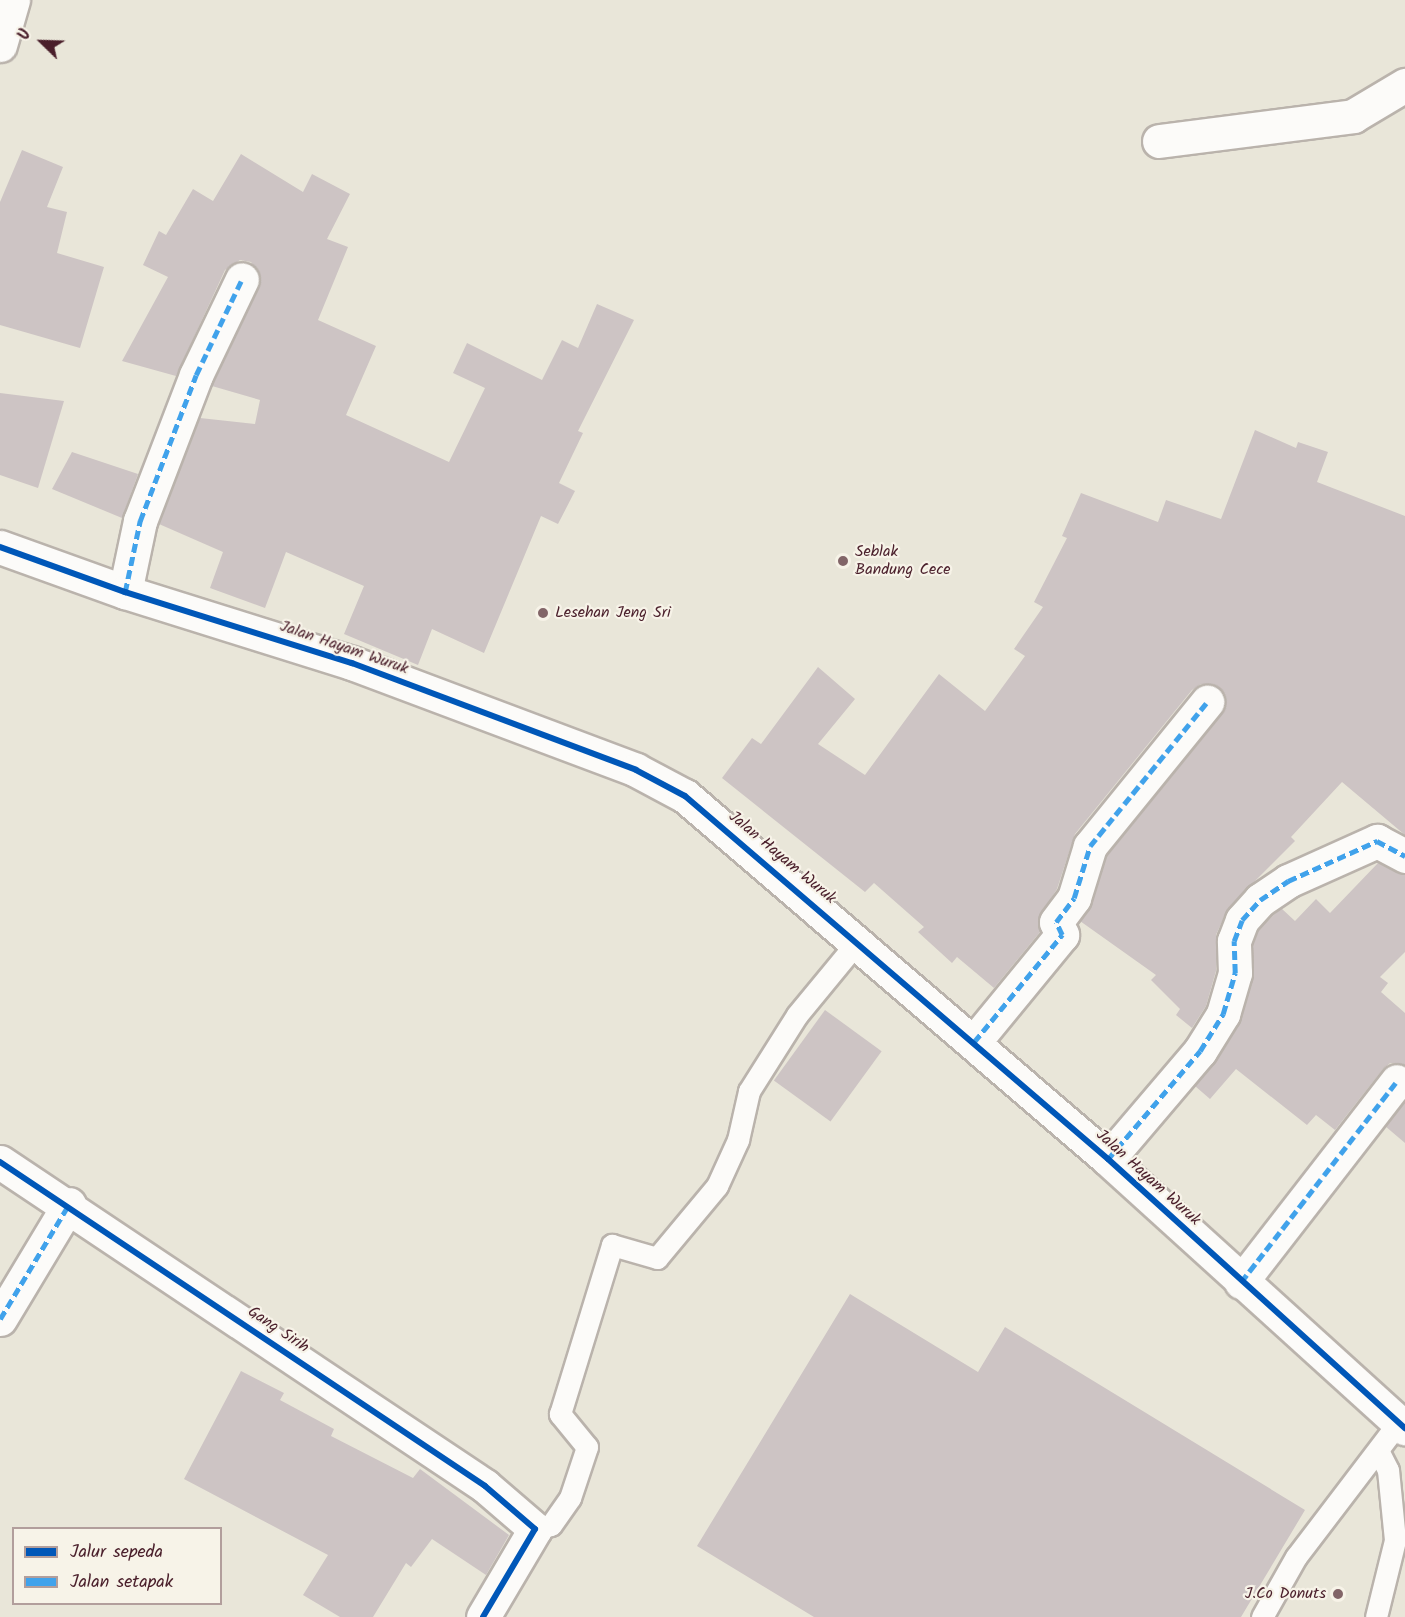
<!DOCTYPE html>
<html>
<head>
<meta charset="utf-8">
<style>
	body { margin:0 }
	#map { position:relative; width:1405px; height:1617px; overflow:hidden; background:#e9e6d9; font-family:Kalam,sans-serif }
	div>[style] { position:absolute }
	.building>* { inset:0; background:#cdc4c4; transform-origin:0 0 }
	.roads { filter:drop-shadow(2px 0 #bab3ac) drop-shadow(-2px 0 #bab3ac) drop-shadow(0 2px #bab3ac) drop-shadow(0 -2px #bab3ac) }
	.service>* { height:21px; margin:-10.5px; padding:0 10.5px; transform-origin:10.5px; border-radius:10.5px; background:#fcfbf9 }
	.minor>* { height:33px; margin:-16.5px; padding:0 16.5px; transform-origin:16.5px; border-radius:16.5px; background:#fcfbf9 }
	.tertiary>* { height:33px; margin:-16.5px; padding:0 16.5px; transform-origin:16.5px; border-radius:16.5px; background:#fcfbf9 }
	.quiet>* { height:4.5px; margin-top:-2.25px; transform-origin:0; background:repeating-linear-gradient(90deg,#40a2eb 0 9px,transparent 0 13.5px) }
	.cycleway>* { height:6px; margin:-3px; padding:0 3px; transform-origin:3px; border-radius:3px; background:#0057b8 }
	.dots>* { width:16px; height:16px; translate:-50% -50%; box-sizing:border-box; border:3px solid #f7f3e8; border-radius:50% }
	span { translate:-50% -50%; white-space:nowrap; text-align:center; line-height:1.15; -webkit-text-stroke:4.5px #f7f3e8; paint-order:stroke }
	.poi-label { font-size:16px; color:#4a1f2b }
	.left { translate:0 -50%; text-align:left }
	.right { translate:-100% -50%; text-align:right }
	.street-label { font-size:16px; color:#4a1f2b }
	.legend { position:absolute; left:12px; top:1527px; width:210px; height:78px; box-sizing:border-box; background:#f7f3e8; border:2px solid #b29e9c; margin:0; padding:8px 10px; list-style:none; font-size:18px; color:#4a1f2b }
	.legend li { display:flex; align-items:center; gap:12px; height:30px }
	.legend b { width:30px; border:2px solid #b29e9c }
	.north { position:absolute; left:12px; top:12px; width:60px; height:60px; -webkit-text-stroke:4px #f7f3e8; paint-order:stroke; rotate:293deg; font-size:16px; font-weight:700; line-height:24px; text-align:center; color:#4a1f2b }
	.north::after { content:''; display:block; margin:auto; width:21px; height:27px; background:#4a1f2b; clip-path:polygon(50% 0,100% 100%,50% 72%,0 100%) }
</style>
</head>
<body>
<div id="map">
	<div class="building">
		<div style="clip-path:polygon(22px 150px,63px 167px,47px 207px,67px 212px,57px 253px,104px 267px,80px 348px,0 325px,0 202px)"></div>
		<div style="clip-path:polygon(241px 154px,303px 192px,312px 174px,350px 194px,327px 239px,348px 247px,318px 320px,376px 346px,346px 415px,449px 462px,485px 388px,453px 373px,467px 343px,542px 380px,562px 340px,578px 348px,597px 304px,634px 320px,578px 431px,583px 433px,559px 483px,575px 491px,558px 524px,541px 516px,484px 653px,432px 629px,418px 665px,344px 634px,364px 586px,286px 552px,265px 608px,210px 588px,223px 552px,159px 524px,200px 418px,255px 424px,260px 400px,212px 386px,259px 287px,261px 277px,251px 262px,240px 260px,225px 270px,176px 376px,122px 361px,168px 277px,143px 265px,159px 231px,166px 235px,193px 189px,213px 201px)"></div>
		<div style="clip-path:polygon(0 393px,64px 401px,38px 488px,0 475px)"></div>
		<div style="clip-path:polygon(1255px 430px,1296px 448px,1298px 442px,1328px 452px,1317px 482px,1405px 516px,1405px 835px,1342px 782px,1291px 837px,1295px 841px,1228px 908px,1216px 935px,1216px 971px,1206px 1006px,1192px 1028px,1176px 1015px,1180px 1009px,1151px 980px,1156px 975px,1080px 921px,1092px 904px,1107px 855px,1222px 713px,1225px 696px,1218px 687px,1201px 684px,1192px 690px,1075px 834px,1057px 889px,1038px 919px,1040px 932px,994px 988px,957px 957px,952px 963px,918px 932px,924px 927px,874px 883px,865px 892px,722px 778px,752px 738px,761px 744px,818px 667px,855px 699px,818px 744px,865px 775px,939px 674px,985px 711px,1025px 656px,1014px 649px,1043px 607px,1034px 602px,1067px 538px,1062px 536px,1081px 493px,1158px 522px,1166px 500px,1221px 519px)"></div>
		<div style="clip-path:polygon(72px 452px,138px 474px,122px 518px,52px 489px)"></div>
		<div style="clip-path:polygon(1378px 863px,1405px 875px,1405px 952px,1380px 977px,1388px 983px,1381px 992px,1405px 1013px,1405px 1065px,1390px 1063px,1383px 1069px,1335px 1130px,1316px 1115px,1307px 1125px,1236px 1069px,1210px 1099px,1195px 1086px,1216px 1061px,1241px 1020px,1253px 978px,1253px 944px,1258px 930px,1281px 908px,1295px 921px,1316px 899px,1330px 913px)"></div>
		<div style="left:825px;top:1010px;width:70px;height:87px;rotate:36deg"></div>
		<div style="clip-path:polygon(1405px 1101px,1405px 1143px,1385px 1126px)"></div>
		<div style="clip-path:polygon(850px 1294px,978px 1372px,1005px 1327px,1305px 1510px,1241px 1617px,814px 1617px,697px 1546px)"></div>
		<div style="clip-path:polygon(241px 1371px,284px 1393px,280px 1400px,334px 1429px,331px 1436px,413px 1478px,420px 1469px,509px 1535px,486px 1575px,432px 1539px,411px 1567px,406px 1563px,373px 1617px,340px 1617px,303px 1595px,328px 1555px,184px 1479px)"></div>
	</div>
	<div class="roads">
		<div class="service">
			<div style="left:535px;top:1529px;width:16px;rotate:-14deg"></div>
			<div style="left:551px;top:1525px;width:33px;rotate:-55deg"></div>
			<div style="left:570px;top:1498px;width:54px;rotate:-71.6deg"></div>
			<div style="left:587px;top:1447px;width:43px;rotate:-129.3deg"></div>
			<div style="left:560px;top:1414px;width:177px;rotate:-72.9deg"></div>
			<div style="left:612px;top:1245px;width:47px;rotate:16.1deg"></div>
			<div style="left:657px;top:1258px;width:94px;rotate:-50.2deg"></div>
			<div style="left:717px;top:1186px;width:51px;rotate:-65.5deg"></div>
			<div style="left:738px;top:1140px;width:50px;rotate:-77.3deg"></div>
			<div style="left:749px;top:1091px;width:90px;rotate:-57.7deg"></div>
			<div style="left:797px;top:1015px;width:96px;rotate:-50.5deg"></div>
			<div style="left:1262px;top:1617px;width:69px;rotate:-60.5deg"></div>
			<div style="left:1296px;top:1557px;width:168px;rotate:-52.7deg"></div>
			<div style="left:1376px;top:1617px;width:79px;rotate:-76.1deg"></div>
			<div style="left:1395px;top:1540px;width:70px;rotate:-95.7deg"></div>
			<div style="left:1388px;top:1470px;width:22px;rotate:-117deg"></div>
		</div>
		<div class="minor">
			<div style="left:1159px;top:141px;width:196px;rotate:-7.3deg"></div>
			<div style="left:1353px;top:116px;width:61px;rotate:-30.8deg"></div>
			<div style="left:125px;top:592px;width:73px;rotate:-78.1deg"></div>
			<div style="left:140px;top:521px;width:156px;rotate:-69deg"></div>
			<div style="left:196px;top:375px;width:106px;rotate:-64.4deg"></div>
			<div style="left:974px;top:1042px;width:139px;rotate:-50.6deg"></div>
			<div style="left:1062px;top:935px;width:14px;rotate:-115deg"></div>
			<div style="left:1056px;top:922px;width:30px;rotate:-53deg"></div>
			<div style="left:1074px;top:898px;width:54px;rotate:-72.9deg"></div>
			<div style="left:1090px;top:846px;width:186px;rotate:-50.9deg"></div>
			<div style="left:1108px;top:1159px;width:142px;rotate:-49.6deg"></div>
			<div style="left:1200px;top:1051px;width:44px;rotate:-58.1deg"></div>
			<div style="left:1223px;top:1014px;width:43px;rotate:-73.7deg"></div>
			<div style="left:1235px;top:973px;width:32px;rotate:-92deg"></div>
			<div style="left:1234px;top:941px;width:22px;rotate:-69deg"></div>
			<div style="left:1242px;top:920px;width:27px;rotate:-48deg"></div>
			<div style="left:1260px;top:900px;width:34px;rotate:-34deg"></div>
			<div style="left:1288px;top:881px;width:98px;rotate:-24.2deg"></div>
			<div style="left:1377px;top:841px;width:32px;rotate:28deg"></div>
			<div style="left:0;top:1162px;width:583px;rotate:33.74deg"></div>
			<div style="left:485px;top:1486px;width:66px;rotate:40.7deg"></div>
			<div style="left:535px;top:1529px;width:102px;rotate:120.6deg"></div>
			<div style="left:1241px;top:1282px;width:254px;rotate:-52.2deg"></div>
			<div style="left:0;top:1319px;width:134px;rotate:-59deg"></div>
		</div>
		<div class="tertiary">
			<div style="left:0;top:45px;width:47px;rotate:-73.9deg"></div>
			<div style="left:0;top:547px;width:133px;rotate:19.8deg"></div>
			<div style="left:125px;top:592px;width:238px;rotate:17.4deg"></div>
			<div style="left:352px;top:663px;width:303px;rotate:20.6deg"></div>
			<div style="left:636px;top:770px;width:55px;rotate:28deg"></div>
			<div style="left:685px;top:796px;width:557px;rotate:40.63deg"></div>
			<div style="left:1108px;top:1159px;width:401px;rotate:42.2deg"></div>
		</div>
	</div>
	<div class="quiet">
		<div style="left:125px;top:592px;width:73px;rotate:-78.1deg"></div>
		<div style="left:140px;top:521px;width:156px;rotate:-69deg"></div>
		<div style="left:196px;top:375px;width:106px;rotate:-64.4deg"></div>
		<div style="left:974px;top:1042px;width:139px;rotate:-50.6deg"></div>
		<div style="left:1062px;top:935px;width:14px;rotate:-115deg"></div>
		<div style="left:1056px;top:922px;width:30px;rotate:-53deg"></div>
		<div style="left:1074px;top:898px;width:54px;rotate:-72.9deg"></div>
		<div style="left:1090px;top:846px;width:186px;rotate:-50.9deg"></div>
		<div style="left:1108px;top:1159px;width:142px;rotate:-49.6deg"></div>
		<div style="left:1200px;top:1051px;width:44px;rotate:-58.1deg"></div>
		<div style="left:1223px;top:1014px;width:43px;rotate:-73.7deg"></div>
		<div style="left:1235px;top:973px;width:32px;rotate:-92deg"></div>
		<div style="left:1234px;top:941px;width:22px;rotate:-69deg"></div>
		<div style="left:1242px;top:920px;width:27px;rotate:-48deg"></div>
		<div style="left:1260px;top:900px;width:34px;rotate:-34deg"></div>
		<div style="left:1288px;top:881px;width:98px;rotate:-24.2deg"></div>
		<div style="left:1377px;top:841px;width:32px;rotate:28deg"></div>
		<div style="left:1241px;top:1282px;width:254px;rotate:-52.2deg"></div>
		<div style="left:0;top:1319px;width:134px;rotate:-59deg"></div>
	</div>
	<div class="cycleway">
		<div style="left:0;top:547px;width:133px;rotate:19.8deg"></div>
		<div style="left:125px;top:592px;width:238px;rotate:17.4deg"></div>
		<div style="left:352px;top:663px;width:303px;rotate:20.6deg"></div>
		<div style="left:636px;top:770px;width:55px;rotate:28deg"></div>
		<div style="left:685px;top:796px;width:557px;rotate:40.63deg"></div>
		<div style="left:1108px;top:1159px;width:401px;rotate:42.2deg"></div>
		<div style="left:0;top:1162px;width:583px;rotate:33.74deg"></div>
		<div style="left:485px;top:1486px;width:66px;rotate:40.7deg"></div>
		<div style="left:535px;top:1529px;width:102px;rotate:120.6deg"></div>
	</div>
	<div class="dots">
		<div style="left:843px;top:561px;background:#826568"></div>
		<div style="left:543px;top:613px;background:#826568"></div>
		<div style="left:1338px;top:1594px;background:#826568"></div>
	</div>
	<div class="poi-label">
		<span class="left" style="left:855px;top:561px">Seblak<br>Bandung Cece</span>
		<span class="left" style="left:555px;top:613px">Lesehan Jeng Sri</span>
		<span class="right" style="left:1326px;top:1594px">J.Co Donuts</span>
	</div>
	<div class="street-label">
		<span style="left:344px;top:648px;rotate:19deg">Jalan Hayam Wuruk</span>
		<span style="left:782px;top:858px;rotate:40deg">Jalan Hayam Wuruk</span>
		<span style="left:1148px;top:1178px;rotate:42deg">Jalan Hayam Wuruk</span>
		<span style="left:278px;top:1330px;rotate:34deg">Gang Sirih</span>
	</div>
	<ul class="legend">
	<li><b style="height:8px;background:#0057b8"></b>Jalur sepeda</li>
	<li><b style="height:8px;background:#40a2eb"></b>Jalan setapak</li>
	</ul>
	<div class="north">U</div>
</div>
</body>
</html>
